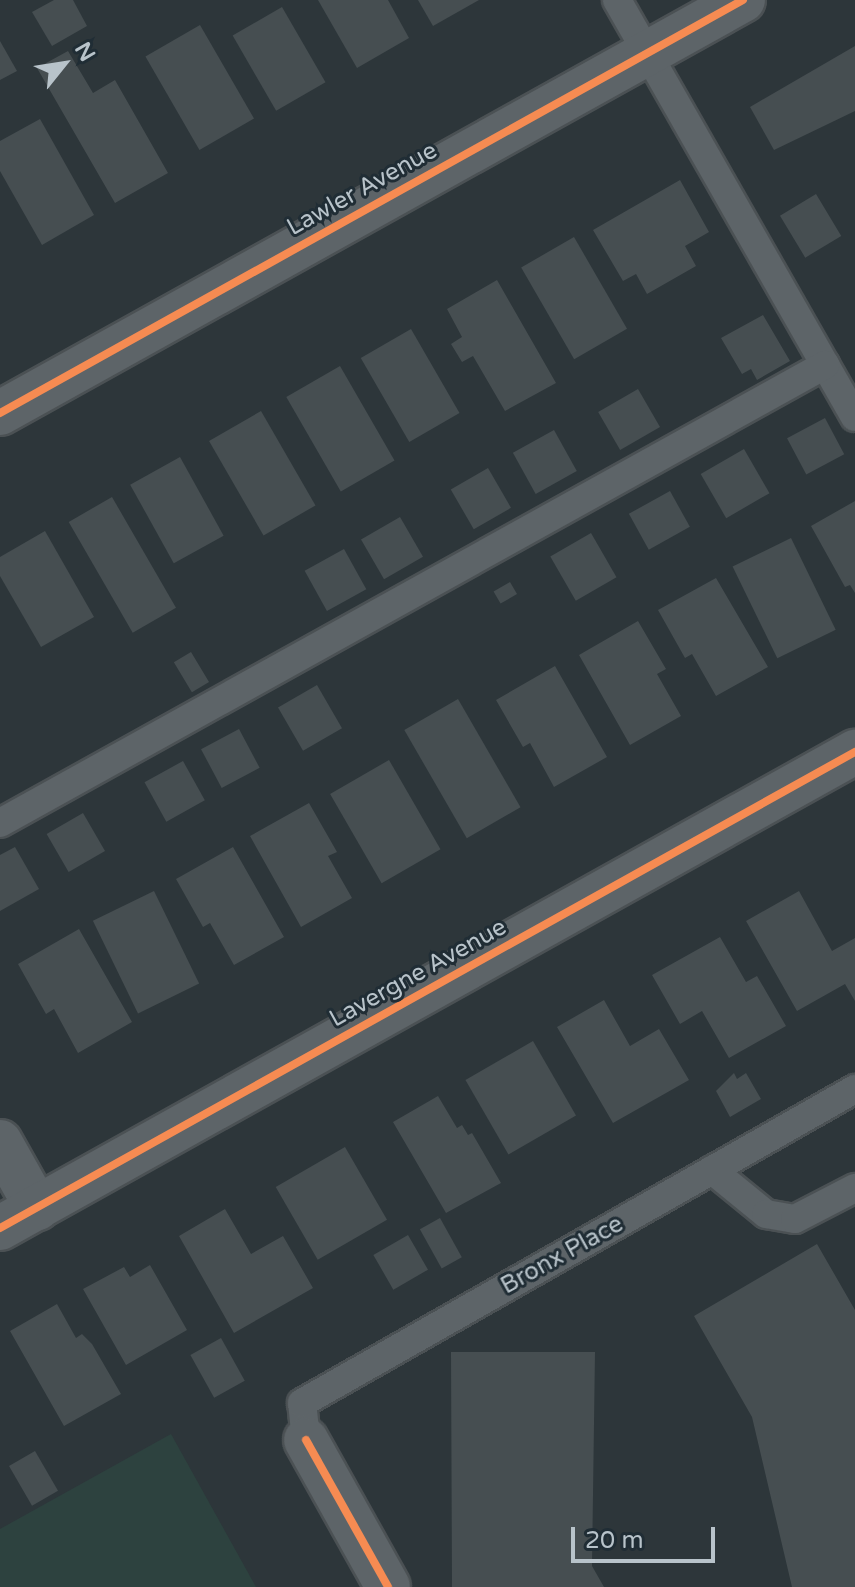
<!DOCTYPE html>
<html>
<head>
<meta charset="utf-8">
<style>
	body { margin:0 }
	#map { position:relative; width:855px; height:1587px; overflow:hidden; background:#2d363a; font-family:"Varela Round",sans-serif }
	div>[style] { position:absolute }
	.green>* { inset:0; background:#2d423f }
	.building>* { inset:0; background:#464e51; transform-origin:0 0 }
	.roads { filter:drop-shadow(2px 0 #4b5154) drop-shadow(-2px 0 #4b5154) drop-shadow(0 2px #4b5154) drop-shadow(0 -2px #4b5154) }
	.service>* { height:28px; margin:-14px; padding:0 14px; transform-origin:14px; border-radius:14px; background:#5d6468 }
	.minor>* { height:44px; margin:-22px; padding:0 22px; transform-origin:22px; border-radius:22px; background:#5d6468 }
	.cycleway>* { height:8px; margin:-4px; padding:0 4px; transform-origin:4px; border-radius:4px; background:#f68b52 }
	span { translate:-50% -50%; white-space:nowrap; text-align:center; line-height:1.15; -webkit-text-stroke:6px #202d35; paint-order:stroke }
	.street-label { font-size:24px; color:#b8c3ca }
	.north { position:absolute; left:24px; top:24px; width:80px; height:80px; -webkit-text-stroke:6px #202d35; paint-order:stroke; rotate:60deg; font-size:22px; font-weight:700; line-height:32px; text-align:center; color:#b8c3ca }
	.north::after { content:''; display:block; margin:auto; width:28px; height:36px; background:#b8c3ca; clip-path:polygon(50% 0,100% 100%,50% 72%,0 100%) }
	.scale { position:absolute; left:571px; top:1527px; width:144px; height:36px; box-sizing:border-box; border:4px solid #b8c3ca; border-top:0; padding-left:10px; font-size:24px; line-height:28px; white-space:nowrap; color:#b8c3ca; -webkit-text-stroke:6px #202d35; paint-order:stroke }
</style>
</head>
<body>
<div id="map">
	<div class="green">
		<div style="clip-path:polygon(171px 1434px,256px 1587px,0 1587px,0 1529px)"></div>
	</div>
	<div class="building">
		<div style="clip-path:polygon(54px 0,73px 0,87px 26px,52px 46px,32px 12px)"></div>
		<div style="clip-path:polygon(318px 0,388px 0,409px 38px,357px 68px)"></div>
		<div style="clip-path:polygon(418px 0,479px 0,433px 26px)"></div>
		<div style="left:282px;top:7px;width:87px;height:57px;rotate:60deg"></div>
		<div style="left:200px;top:25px;width:108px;height:63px;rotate:60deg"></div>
		<div style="clip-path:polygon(0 41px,17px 71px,0 80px)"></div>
		<div style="clip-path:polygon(855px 46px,855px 111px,774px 150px,750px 107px)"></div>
		<div style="clip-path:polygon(68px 51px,93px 93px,115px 80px,168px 173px,115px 203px,37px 68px)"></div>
		<div style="clip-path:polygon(40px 119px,94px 215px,42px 245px,0 171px,0 141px)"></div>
		<div style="clip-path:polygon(680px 180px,709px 232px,685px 246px,696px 266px,647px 294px,636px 274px,623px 281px,593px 230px)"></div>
		<div style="left:816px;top:194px;width:49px;height:42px;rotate:59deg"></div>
		<div style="left:574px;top:237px;width:106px;height:61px;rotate:60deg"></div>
		<div style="clip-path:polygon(497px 280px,556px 383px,505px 411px,473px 356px,462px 362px,451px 344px,462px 337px,447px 309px)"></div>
		<div style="clip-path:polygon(763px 315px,790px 361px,757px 380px,751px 369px,742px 374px,721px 338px)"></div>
		<div style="left:411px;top:329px;width:97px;height:58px;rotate:60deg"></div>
		<div style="left:340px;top:366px;width:109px;height:62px;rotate:60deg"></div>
		<div style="left:638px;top:389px;width:44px;height:46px;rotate:60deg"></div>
		<div style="left:261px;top:411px;width:109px;height:60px;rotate:60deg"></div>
		<div style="left:825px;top:418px;width:41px;height:43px;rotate:62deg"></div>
		<div style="left:554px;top:430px;width:47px;height:47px;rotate:61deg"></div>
		<div style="left:744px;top:449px;width:51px;height:50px;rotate:60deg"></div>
		<div style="left:180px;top:457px;width:90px;height:57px;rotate:61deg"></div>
		<div style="left:488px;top:468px;width:46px;height:43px;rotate:60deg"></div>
		<div style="left:670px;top:491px;width:41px;height:47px;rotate:61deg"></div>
		<div style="left:112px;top:497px;width:128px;height:50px;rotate:60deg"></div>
		<div style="clip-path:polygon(855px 501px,855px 593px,850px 585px,845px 587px,811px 526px)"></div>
		<div style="left:400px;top:517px;width:46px;height:45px;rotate:60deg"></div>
		<div style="clip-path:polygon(45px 531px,94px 617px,41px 647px,0 576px,0 557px)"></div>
		<div style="left:591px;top:533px;width:51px;height:47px;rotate:60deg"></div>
		<div style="left:791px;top:538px;width:102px;height:65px;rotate:64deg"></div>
		<div style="left:344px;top:549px;width:46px;height:45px;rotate:61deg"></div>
		<div style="clip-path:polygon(716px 578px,768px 667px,716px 696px,692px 654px,685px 658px,658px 610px)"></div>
		<div style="left:510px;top:582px;width:14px;height:19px;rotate:60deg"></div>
		<div style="clip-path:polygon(638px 621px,666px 669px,657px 674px,681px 716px,630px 745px,579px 655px)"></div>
		<div style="left:191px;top:652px;width:35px;height:20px;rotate:59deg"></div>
		<div style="clip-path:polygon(555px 666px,607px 757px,554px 787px,530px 743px,523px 747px,496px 700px)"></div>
		<div style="left:317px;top:685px;width:50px;height:45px;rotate:60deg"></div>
		<div style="left:458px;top:699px;width:125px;height:62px;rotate:60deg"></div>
		<div style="left:239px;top:729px;width:44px;height:43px;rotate:62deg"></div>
		<div style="left:389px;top:760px;width:103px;height:68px;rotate:60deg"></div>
		<div style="left:183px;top:761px;width:45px;height:44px;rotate:61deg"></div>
		<div style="clip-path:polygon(309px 803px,337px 852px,328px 856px,352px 898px,301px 927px,250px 836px)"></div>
		<div style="left:83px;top:813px;width:44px;height:42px;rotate:60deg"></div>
		<div style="clip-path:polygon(15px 847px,39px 889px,0 911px,0 855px)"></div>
		<div style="clip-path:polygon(233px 847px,284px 937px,234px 965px,210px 923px,203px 927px,176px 879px)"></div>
		<div style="left:154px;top:891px;width:103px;height:68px;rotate:64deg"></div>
		<div style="clip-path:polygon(799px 891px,832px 951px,855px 938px,855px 1001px,845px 984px,797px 1011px,746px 921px)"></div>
		<div style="clip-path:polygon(79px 929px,132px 1022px,78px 1053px,54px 1009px,46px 1014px,18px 964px)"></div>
		<div style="clip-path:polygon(720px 937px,746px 982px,757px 976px,786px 1026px,729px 1058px,702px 1011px,680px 1024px,652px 975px)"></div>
		<div style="clip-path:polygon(604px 1000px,630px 1046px,659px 1029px,689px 1080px,613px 1123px,557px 1027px)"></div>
		<div style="left:533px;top:1041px;width:86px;height:78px;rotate:60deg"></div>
		<div style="clip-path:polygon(734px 1073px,737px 1079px,746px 1073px,761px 1099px,730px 1117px,716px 1091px)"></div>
		<div style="clip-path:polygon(438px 1096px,457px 1128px,462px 1125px,468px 1135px,472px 1133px,501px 1183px,446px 1213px,393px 1122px)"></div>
		<div style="left:345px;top:1147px;width:84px;height:80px;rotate:60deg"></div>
		<div style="clip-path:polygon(225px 1209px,251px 1254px,283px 1236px,313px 1288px,234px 1333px,179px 1236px)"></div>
		<div style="left:440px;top:1218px;width:45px;height:23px;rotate:61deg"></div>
		<div style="left:408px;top:1235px;width:40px;height:40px;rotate:60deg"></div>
		<div style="clip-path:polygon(817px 1244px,855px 1310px,855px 1587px,792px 1587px,752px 1417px,694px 1316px)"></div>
		<div style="clip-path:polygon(150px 1265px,187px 1330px,126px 1365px,83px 1289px,124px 1267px,130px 1277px)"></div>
		<div style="clip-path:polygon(57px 1304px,76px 1338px,82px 1334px,92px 1344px,121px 1394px,64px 1426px,10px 1331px)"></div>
		<div style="left:221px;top:1338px;width:49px;height:35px;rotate:61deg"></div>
		<div style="clip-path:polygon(451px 1352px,595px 1352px,592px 1566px,604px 1587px,452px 1587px)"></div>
		<div style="left:35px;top:1451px;width:46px;height:30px;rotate:60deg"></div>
	</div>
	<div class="roads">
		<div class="service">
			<div style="left:617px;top:0;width:480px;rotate:60.3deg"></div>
			<div style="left:0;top:823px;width:944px;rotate:-29.04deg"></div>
			<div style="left:712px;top:1170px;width:70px;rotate:39.2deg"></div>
			<div style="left:766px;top:1214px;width:29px;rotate:10deg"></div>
			<div style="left:795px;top:1219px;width:68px;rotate:-27.3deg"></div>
			<div style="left:306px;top:1440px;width:37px;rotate:-96deg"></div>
			<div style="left:302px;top:1403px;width:636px;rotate:-29.59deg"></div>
		</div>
		<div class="minor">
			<div style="left:0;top:413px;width:850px;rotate:-29.07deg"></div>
			<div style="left:0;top:1142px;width:76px;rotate:60.7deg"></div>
			<div style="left:0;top:1228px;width:979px;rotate:-29.11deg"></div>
			<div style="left:306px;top:1440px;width:168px;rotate:60.8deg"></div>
		</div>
	</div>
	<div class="cycleway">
		<div style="left:0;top:413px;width:850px;rotate:-29.07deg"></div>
		<div style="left:0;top:1228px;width:979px;rotate:-29.11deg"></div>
		<div style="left:306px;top:1440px;width:168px;rotate:60.8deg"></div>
	</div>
	<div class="street-label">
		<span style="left:362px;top:189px;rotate:-29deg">Lawler Avenue</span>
		<span style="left:418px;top:973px;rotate:-29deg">Lavergne Avenue</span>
		<span style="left:562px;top:1255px;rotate:-29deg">Bronx Place</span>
	</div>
	<div class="north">N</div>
	<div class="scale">20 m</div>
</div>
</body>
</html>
